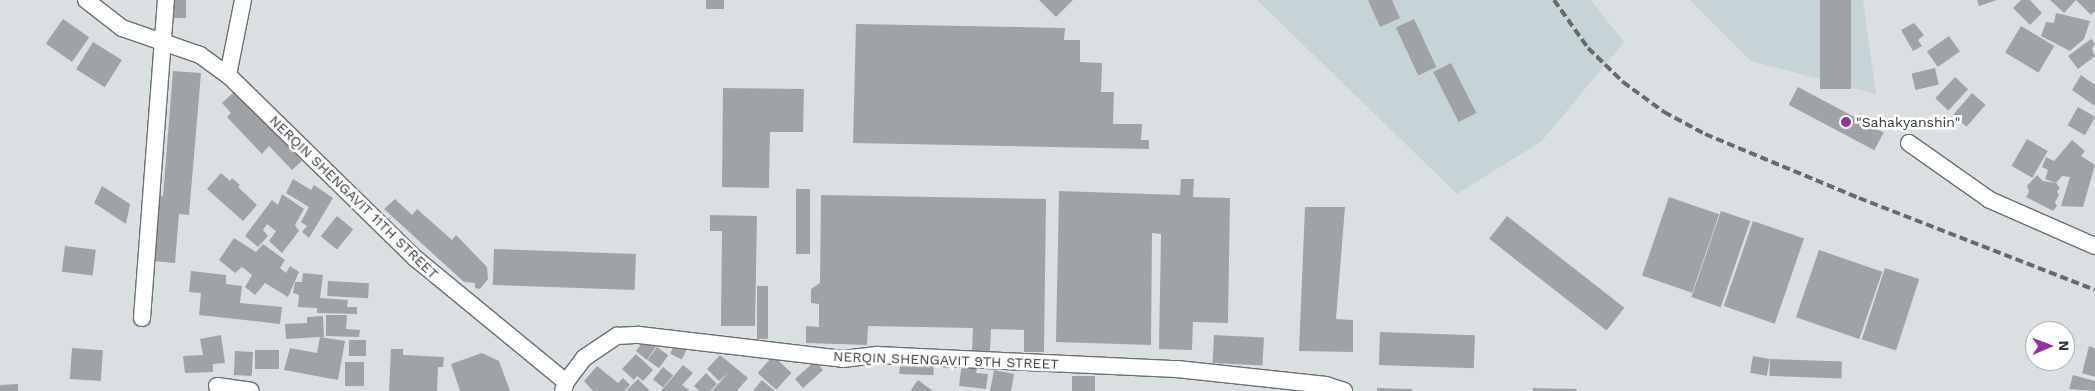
<!DOCTYPE html>
<html>
<head>
<meta charset="utf-8">
<style>
	body { margin:0 }
	#map { position:relative; width:2095px; height:391px; overflow:hidden; background:#dae0e2; font-family:"Work Sans",sans-serif }
	div>[style] { position:absolute }
	.built>* { inset:0; background:#c6d4d8 }
	.building>* { inset:0; background:#9fa3a7; transform-origin:0 0 }
	.roads { filter:drop-shadow(1px 0 #6a7071) drop-shadow(-1px 0 #6a7071) drop-shadow(0 1px #6a7071) drop-shadow(0 -1px #6a7071) }
	.minor>* { height:16px; margin:-8px; padding:0 8px; transform-origin:8px; border-radius:8px; background:#fff }
	.rail>* { height:4px; margin-top:-2px; transform-origin:0; background:repeating-linear-gradient(90deg,#666a6b 0 8px,transparent 0 12px) }
	.dots>* { width:14px; height:14px; translate:-50% -50%; box-sizing:border-box; border:2px solid #fff; border-radius:50% }
	span { translate:-50% -50%; white-space:nowrap; text-align:center; line-height:1.15; -webkit-text-stroke:5px #fff; paint-order:stroke }
	.poi-label { font-size:14px; color:#353839 }
	.left { translate:0 -50%; text-align:left }
	.street-label { font-size:14px; color:#353839 }
	.north { position:absolute; left:2025px; top:321px; width:50px; height:50px; box-sizing:border-box; background:#fff; border:1px solid #aeafb0; border-radius:50%; rotate:89deg; font-size:14px; font-weight:700; line-height:20px; text-align:center; color:#353839 }
	.north::after { content:''; display:block; margin:auto; width:18px; height:22px; background:#92329a; clip-path:polygon(50% 0,100% 100%,50% 72%,0 100%) }
</style>
</head>
<body>
<div id="map">
	<div class="built">
		<div style="clip-path:polygon(1257px 0,1591px 0,1624px 42px,1542px 141px,1457px 194px)"></div>
		<div style="clip-path:polygon(1690px 0,1863px 0,1876px 94px,1751px 61px)"></div>
	</div>
	<div class="building">
		<div style="left:173px;top:0;width:13px;height:18px"></div>
		<div style="left:706px;top:0;width:18px;height:9px"></div>
		<div style="clip-path:polygon(1039px 0,1073px 0,1056px 17px)"></div>
		<div style="clip-path:polygon(1368px 0,1392px 0,1400px 18px,1380px 27px)"></div>
		<div style="left:1820px;top:0;width:31px;height:89px"></div>
		<div style="clip-path:polygon(1977px 0,1997px 0,1979px 6px)"></div>
		<div style="clip-path:polygon(2021px 0,2030px 0,2042px 13px,2030px 25px,2013px 8px)"></div>
		<div style="clip-path:polygon(2050px 0,2076px 0,2064px 13px)"></div>
		<div style="clip-path:polygon(2076px 0,2095px 0,2095px 11px,2091px 15px)"></div>
		<div style="clip-path:polygon(2056px 13px,2090px 21px,2084px 39px,2070px 51px,2041px 36px,2046px 22px,2054px 23px)"></div>
		<div style="left:63px;top:19px;width:32px;height:30px;rotate:35deg"></div>
		<div style="left:1414px;top:19px;width:53px;height:20px;rotate:65deg"></div>
		<div style="clip-path:polygon(1914px 23px,1924px 35px,1918px 40px,1922px 46px,1913px 51px,1901px 30px)"></div>
		<div style="clip-path:polygon(856px 24px,1065px 28px,1064px 40px,1080px 40px,1080px 62px,1102px 63px,1101px 92px,1114px 92px,1113px 124px,1142px 124px,1141px 140px,1149px 140px,1149px 149px,853px 143px)"></div>
		<div style="left:2021px;top:26px;width:39px;height:31px;rotate:31deg"></div>
		<div style="left:1949px;top:36px;width:19px;height:27px;rotate:55deg"></div>
		<div style="clip-path:polygon(2091px 39px,2095px 43px,2092px 49px,2095px 56px,2078px 69px,2068px 56px)"></div>
		<div style="left:93px;top:42px;width:34px;height:32px;rotate:32deg"></div>
		<div style="left:1451px;top:63px;width:56px;height:20px;rotate:63deg"></div>
		<div style="left:1935px;top:68px;width:17px;height:24px;rotate:77deg"></div>
		<div style="clip-path:polygon(173px 71px,201px 73px,189px 215px,179px 214px,175px 263px,152px 261px,157px 195px,163px 196px)"></div>
		<div style="clip-path:polygon(2081px 75px,2095px 85px,2095px 106px,2072px 90px)"></div>
		<div style="left:1955px;top:77px;width:18px;height:29px;rotate:43deg"></div>
		<div style="left:1798px;top:87px;width:97px;height:20px;rotate:28deg"></div>
		<div style="clip-path:polygon(723px 88px,804px 89px,803px 132px,770px 132px,769px 188px,722px 187px)"></div>
		<div style="clip-path:polygon(236px 90px,302px 161px,292px 170px,269px 146px,262px 154px,227px 117px,231px 113px,222px 103px)"></div>
		<div style="left:1972px;top:93px;width:18px;height:29px;rotate:41deg"></div>
		<div style="left:2078px;top:107px;width:20px;height:21px;rotate:30deg"></div>
		<div style="left:2027px;top:139px;width:24px;height:31px;rotate:30deg"></div>
		<div style="clip-path:polygon(2072px 140px,2085px 151px,2081px 156px,2095px 165px,2083px 207px,2061px 206px,2070px 177px,2062px 176px,2056px 183px,2060px 188px,2057px 191px,2059px 195px,2055px 202px,2057px 206px,2053px 211px,2026px 197px,2029px 192px,2027px 186px,2037px 175px,2043px 181px,2056px 183px,2045px 179px,2048px 170px,2042px 167px,2046px 157px,2054px 161px)"></div>
		<div style="clip-path:polygon(221px 173px,230px 181px,232px 178px,240px 185px,238px 187px,257px 205px,243px 221px,207px 189px)"></div>
		<div style="clip-path:polygon(293px 179px,311px 190px,314px 185px,333px 198px,309px 238px,302px 232px,307px 226px,301px 222px,309px 207px,286px 193px)"></div>
		<div style="clip-path:polygon(1181px 179px,1194px 179px,1193px 197px,1230px 198px,1228px 323px,1193px 322px,1192px 350px,1159px 349px,1161px 234px,1152px 233px,1151px 345px,1056px 342px,1059px 191px,1180px 195px)"></div>
		<div style="clip-path:polygon(102px 186px,130px 204px,126px 224px,94px 203px)"></div>
		<div style="left:796px;top:189px;width:14px;height:65px"></div>
		<div style="clip-path:polygon(282px 194px,304px 209px,295px 225px,299px 231px,282px 253px,269px 241px,276px 231px,267px 224px,263px 230px,268px 236px,258px 247px,245px 236px,272px 200px,278px 205px)"></div>
		<div style="clip-path:polygon(821px 195px,1046px 199px,1044px 352px,1024px 352px,1024px 330px,991px 329px,990px 351px,972px 351px,973px 328px,868px 326px,867px 345px,806px 343px,806px 326px,819px 327px,819px 304px,811px 303px,811px 289px,820px 283px)"></div>
		<div style="left:1669px;top:197px;width:53px;height:83px;rotate:19deg"></div>
		<div style="clip-path:polygon(395px 199px,412px 215px,417px 209px,452px 240px,456px 235px,487px 267px,488px 279px,480px 289px,475px 288px,475px 283px,464px 282px,384px 209px)"></div>
		<div style="clip-path:polygon(1305px 207px,1345px 207px,1336px 319px,1353px 320px,1353px 352px,1299px 351px)"></div>
		<div style="left:1721px;top:211px;width:31px;height:91px;rotate:19deg"></div>
		<div style="clip-path:polygon(710px 215px,757px 216px,755px 326px,721px 326px,722px 231px,710px 231px)"></div>
		<div style="left:337px;top:216px;width:21px;height:26px;rotate:39deg"></div>
		<div style="left:1507px;top:216px;width:149px;height:29px;rotate:38deg"></div>
		<div style="left:1753px;top:221px;width:54px;height:90px;rotate:19deg"></div>
		<div style="clip-path:polygon(234px 238px,256px 252px,263px 244px,285px 260px,280px 268px,286px 273px,290px 266px,299px 272px,288px 297px,265px 283px,255px 295px,245px 287px,252px 275px,242px 267px,235px 273px,219px 260px)"></div>
		<div style="left:65px;top:246px;width:31px;height:26px;rotate:7deg"></div>
		<div style="left:494px;top:249px;width:142px;height:36px;rotate:2deg"></div>
		<div style="left:1819px;top:250px;width:67px;height:71px;rotate:19deg"></div>
		<div style="left:1885px;top:268px;width:36px;height:75px;rotate:18deg"></div>
		<div style="clip-path:polygon(191px 271px,226px 275px,226px 284px,242px 286px,240px 303px,282px 307px,280px 324px,199px 315px,201px 293px,189px 292px)"></div>
		<div style="clip-path:polygon(303px 273px,323px 275px,320px 298px,348px 300px,347px 307px,357px 307px,357px 314px,317px 313px,317px 308px,298px 307px,299px 295px,293px 293px,295px 282px,302px 282px)"></div>
		<div style="left:328px;top:281px;width:41px;height:15px;rotate:3deg"></div>
		<div style="left:757px;top:286px;width:11px;height:53px"></div>
		<div style="clip-path:polygon(326px 315px,347px 315px,346px 329px,360px 330px,359px 337px,326px 336px)"></div>
		<div style="clip-path:polygon(323px 316px,324px 337px,320px 337px,345px 341px,338px 380px,284px 370px,290px 348px,317px 353px,320px 337px,286px 339px,285px 324px,307px 323px,307px 317px)"></div>
		<div style="left:1380px;top:332px;width:95px;height:33px;rotate:2deg"></div>
		<div style="clip-path:polygon(221px 335px,225px 363px,213px 364px,213px 372px,185px 373px,183px 356px,203px 355px,200px 339px)"></div>
		<div style="left:1214px;top:335px;width:50px;height:28px;rotate:3deg"></div>
		<div style="clip-path:polygon(645px 339px,659px 342px,647px 360px,636px 351px)"></div>
		<div style="left:349px;top:340px;width:17px;height:16px"></div>
		<div style="left:676px;top:342px;width:13px;height:13px;rotate:27deg"></div>
		<div style="clip-path:polygon(2089px 346px,2095px 348px,2095px 377px,2082px 373px)"></div>
		<div style="left:657px;top:347px;width:14px;height:16px;rotate:36deg"></div>
		<div style="left:72px;top:348px;width:31px;height:31px;rotate:4deg"></div>
		<div style="clip-path:polygon(391px 349px,403px 349px,403px 355px,444px 357px,443px 367px,438px 367px,437px 391px,389px 391px)"></div>
		<div style="left:255px;top:350px;width:24px;height:19px"></div>
		<div style="left:235px;top:351px;width:18px;height:24px;rotate:3deg"></div>
		<div style="clip-path:polygon(482px 353px,499px 361px,510px 391px,460px 391px,451px 364px)"></div>
		<div style="clip-path:polygon(636px 354px,653px 370px,643px 381px,637px 376px,634px 380px,622px 369px)"></div>
		<div style="clip-path:polygon(720px 355px,748px 378px,737px 391px,712px 391px,728px 373px,719px 381px,707px 369px)"></div>
		<div style="left:773px;top:356px;width:25px;height:23px;rotate:42deg"></div>
		<div style="left:1753px;top:356px;width:17px;height:17px;rotate:10deg"></div>
		<div style="left:1770px;top:359px;width:72px;height:17px;rotate:2deg"></div>
		<div style="left:900px;top:360px;width:34px;height:14px;rotate:2deg"></div>
		<div style="left:815px;top:361px;width:12px;height:27px;rotate:48deg"></div>
		<div style="left:345px;top:362px;width:19px;height:24px"></div>
		<div style="clip-path:polygon(962px 362px,978px 364px,976px 373px,988px 374px,986px 389px,959px 386px)"></div>
		<div style="clip-path:polygon(683px 365px,693px 373px,682px 385px,690px 391px,661px 391px)"></div>
		<div style="clip-path:polygon(597px 366px,618px 383px,623px 378px,630px 385px,624px 391px,593px 391px,584px 381px)"></div>
		<div style="left:663px;top:367px;width:13px;height:16px;rotate:39deg"></div>
		<div style="clip-path:polygon(994px 370px,1014px 374px,1011px 391px,990px 391px)"></div>
		<div style="clip-path:polygon(706px 373px,717px 384px,710px 391px,699px 391px,694px 386px)"></div>
		<div style="clip-path:polygon(2073px 375px,2095px 381px,2095px 391px,2069px 389px)"></div>
		<div style="left:1072px;top:376px;width:23px;height:15px"></div>
		<div style="clip-path:polygon(638px 379px,650px 391px,626px 391px)"></div>
		<div style="clip-path:polygon(762px 380px,775px 391px,753px 391px)"></div>
		<div style="clip-path:polygon(918px 380px,933px 391px,910px 391px)"></div>
		<div style="clip-path:polygon(18px 384px,18px 391px,0 391px,0 385px)"></div>
		<div style="clip-path:polygon(1377px 388px,1412px 389px,1412px 391px,1377px 391px)"></div>
		<div style="clip-path:polygon(1533px 388px,1577px 389px,1577px 391px,1533px 391px)"></div>
	</div>
	<div class="roads">
		<div class="minor">
			<div style="left:86px;top:0;width:46px;rotate:37.9deg"></div>
			<div style="left:122px;top:28px;width:83px;rotate:19.1deg"></div>
			<div style="left:200px;top:55px;width:34px;rotate:36deg"></div>
			<div style="left:228px;top:75px;width:262px;rotate:44.4deg"></div>
			<div style="left:415px;top:258px;width:195px;rotate:39.4deg"></div>
			<div style="left:228px;top:75px;width:76px;rotate:-78.7deg"></div>
			<div style="left:1909px;top:143px;width:99px;rotate:35.1deg"></div>
			<div style="left:1990px;top:200px;width:115px;rotate:23.7deg"></div>
			<div style="left:142px;top:318px;width:319px;rotate:-85.7deg"></div>
			<div style="left:217px;top:386px;width:34px;rotate:8deg"></div>
			<div style="left:563px;top:391px;width:9px;rotate:-72deg"></div>
			<div style="left:566px;top:382px;width:30px;rotate:-53deg"></div>
			<div style="left:584px;top:358px;width:40px;rotate:-34deg"></div>
			<div style="left:617px;top:336px;width:22px;rotate:-3deg"></div>
			<div style="left:639px;top:335px;width:205px;rotate:6.7deg"></div>
			<div style="left:843px;top:359px;width:34px;rotate:-7deg"></div>
			<div style="left:877px;top:355px;width:300px;rotate:2.7deg"></div>
			<div style="left:1177px;top:369px;width:150px;rotate:6.1deg"></div>
			<div style="left:1326px;top:385px;width:19px;rotate:18deg"></div>
		</div>
	</div>
	<div class="rail">
		<div style="left:1554px;top:0;width:59px;rotate:54.7deg"></div>
		<div style="left:1588px;top:48px;width:49px;rotate:44.2deg"></div>
		<div style="left:1623px;top:82px;width:51px;rotate:36.2deg"></div>
		<div style="left:1664px;top:112px;width:47px;rotate:28.2deg"></div>
		<div style="left:1705px;top:134px;width:167px;rotate:22.6deg"></div>
		<div style="left:1859px;top:198px;width:253px;rotate:21.3deg"></div>
	</div>
	<div class="dots">
		<div style="left:1846px;top:122px;background:#92329a"></div>
	</div>
	<div class="poi-label">
		<span class="left" style="left:1856px;top:122px">"Sahakyanshin"</span>
	</div>
	<div class="street-label">
		<span style="left:354px;top:197px;rotate:44deg">NERQIN SHENGAVIT 11TH STREET</span>
		<span style="left:946px;top:360px;rotate:2deg">NERQIN SHENGAVIT 9TH STREET</span>
	</div>
	<div class="north">N</div>
</div>
</body>
</html>
